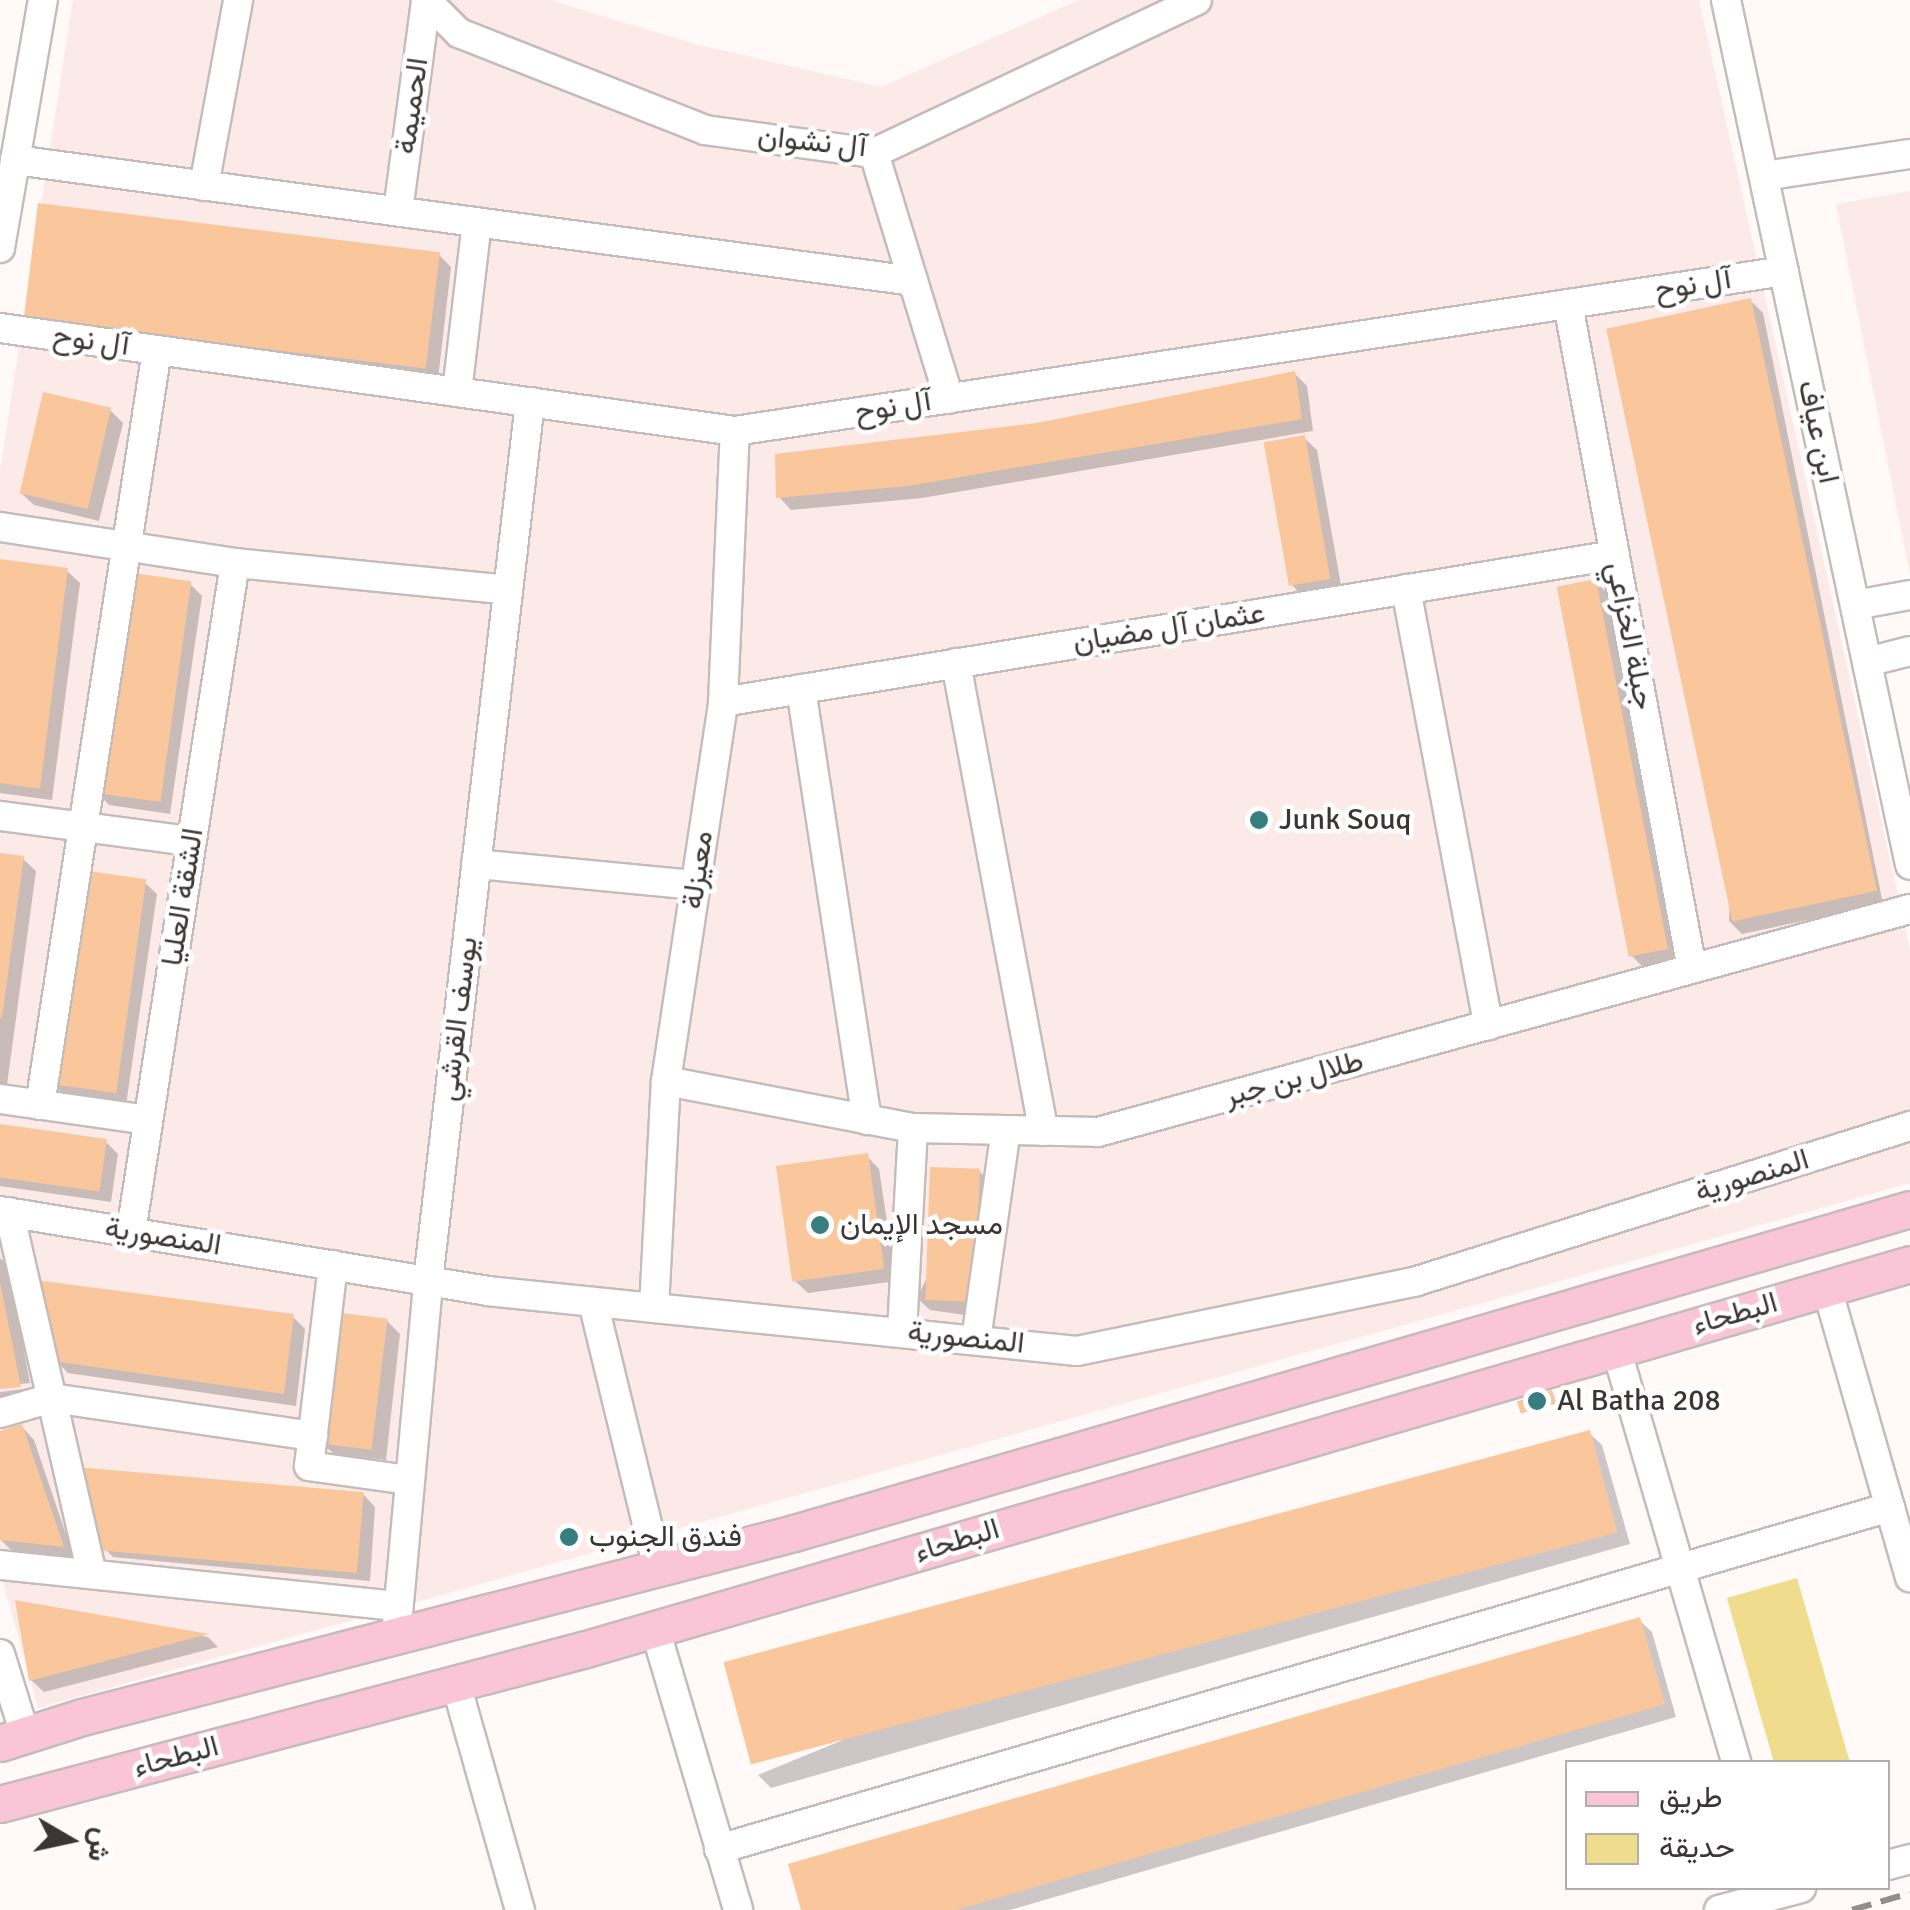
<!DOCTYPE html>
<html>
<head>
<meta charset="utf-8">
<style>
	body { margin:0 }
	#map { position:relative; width:1910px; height:1910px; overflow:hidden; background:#fff9f8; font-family:Signika,Vazirmatn,sans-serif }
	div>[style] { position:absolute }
	.built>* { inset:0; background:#fbeae7 }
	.green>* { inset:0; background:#f0dc8d; transform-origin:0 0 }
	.shadow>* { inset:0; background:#0003 }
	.building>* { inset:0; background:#f9c79b; transform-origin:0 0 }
	.roads { filter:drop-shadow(2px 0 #c4bcbb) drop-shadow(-2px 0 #c4bcbb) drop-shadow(0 2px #c4bcbb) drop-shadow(0 -2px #c4bcbb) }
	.minor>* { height:28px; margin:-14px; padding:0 14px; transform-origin:14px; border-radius:14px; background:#fff }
	.major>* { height:35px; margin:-17.5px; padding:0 17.5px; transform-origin:17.5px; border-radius:17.5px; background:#f9c5d7 }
	.rail>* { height:6px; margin-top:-3px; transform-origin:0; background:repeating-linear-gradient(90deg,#938e8d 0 20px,transparent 0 30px) }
	.dots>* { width:28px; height:28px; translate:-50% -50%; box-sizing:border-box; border:5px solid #fff; border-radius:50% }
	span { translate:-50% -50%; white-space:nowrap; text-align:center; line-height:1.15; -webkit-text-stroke:9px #fff; paint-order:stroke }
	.street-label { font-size:30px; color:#393635 }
	.poi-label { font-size:30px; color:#393635 }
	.left { translate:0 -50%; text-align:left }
	.legend { position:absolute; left:1565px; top:1760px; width:325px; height:130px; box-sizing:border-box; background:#fff; border:2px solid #b0afae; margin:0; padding:12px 18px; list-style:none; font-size:30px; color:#393635 }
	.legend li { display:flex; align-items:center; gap:20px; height:50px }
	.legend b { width:50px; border:2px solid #b0afae }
	.north { position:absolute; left:20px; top:1790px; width:100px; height:100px; -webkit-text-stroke:8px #fff; paint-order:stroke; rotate:99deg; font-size:28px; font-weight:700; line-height:40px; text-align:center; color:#393635 }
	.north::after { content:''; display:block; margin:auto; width:35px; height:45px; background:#393635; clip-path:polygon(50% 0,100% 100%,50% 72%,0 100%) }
</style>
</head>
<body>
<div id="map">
	<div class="built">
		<div style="clip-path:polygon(73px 0,550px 0,695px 44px,881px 87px,1079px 0,1699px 0,1910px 950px,1910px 1183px,38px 1708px,0 1571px,0 471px)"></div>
		<div style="clip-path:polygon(1910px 191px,1910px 574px,1836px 204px)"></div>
	</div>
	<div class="green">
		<div style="left:1797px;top:1578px;width:191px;height:73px;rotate:74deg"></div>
	</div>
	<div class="shadow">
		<div style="clip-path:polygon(439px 255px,451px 267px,438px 379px,39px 331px)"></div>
		<div style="clip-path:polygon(1750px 300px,1763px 313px,1883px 904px,1742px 934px,1729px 921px)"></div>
		<div style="clip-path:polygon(1294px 373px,1307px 386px,1313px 431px,922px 498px,791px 510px,779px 497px,1038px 425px)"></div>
		<div style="clip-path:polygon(110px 410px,123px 423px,99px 521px,34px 505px,21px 493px)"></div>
		<div style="clip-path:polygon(1304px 438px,1317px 450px,1342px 591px,1304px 598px,1292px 585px)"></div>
		<div style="clip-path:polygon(67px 571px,80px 583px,52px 800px,0 793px,0 582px)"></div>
		<div style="clip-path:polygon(1596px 582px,1608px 594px,1679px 961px,1644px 968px,1631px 955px)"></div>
		<div style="clip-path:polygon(190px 584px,202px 596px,170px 814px,109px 805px,97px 792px)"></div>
		<div style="clip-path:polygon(0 856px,23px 859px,36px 871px,6px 1092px,0 1092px)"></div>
		<div style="clip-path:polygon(144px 882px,157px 894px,126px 1105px,65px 1096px,52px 1083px)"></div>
		<div style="clip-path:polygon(0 1126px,106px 1142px,118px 1154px,111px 1202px,0 1186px)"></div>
		<div style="clip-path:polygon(867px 1156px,879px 1169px,896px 1281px,808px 1293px,795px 1281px)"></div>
		<div style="clip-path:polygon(979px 1171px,992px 1184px,978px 1317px,930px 1310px,917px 1298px)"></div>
		<div style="clip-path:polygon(0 1258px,8px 1265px,30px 1383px,0 1386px)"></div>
		<div style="clip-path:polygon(292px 1316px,305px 1329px,296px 1406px,68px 1373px,55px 1360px)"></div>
		<div style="clip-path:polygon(387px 1321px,400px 1334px,386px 1460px,334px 1454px,321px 1442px)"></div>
		<div style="clip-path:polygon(31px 1388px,33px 1399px,0 1402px,0 1392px)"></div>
		<div style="clip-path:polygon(1553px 1395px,1556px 1404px,1522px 1410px)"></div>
		<div style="clip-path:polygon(22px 1427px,34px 1440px,74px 1558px,12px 1551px,0 1539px,0 1433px)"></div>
		<div style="clip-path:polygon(1589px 1433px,1602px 1445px,1630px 1544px,771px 1788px,758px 1775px)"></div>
		<div style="clip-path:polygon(363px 1494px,375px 1507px,370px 1581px,113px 1557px,100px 1544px)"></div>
		<div style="clip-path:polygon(18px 1603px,208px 1637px,218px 1647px,44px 1692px,31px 1680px)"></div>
		<div style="clip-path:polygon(1639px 1620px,1652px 1632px,1676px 1717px,1010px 1910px,804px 1910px)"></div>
	</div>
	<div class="building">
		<div style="left:38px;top:203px;width:405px;height:117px;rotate:7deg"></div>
		<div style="left:1751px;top:298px;width:606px;height:148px;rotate:78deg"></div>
		<div style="clip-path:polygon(1295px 371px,1302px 419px,908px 486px,776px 498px,775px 454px,1037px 423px)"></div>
		<div style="left:43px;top:392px;width:70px;height:104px;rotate:13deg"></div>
		<div style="left:1305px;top:435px;width:146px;height:42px;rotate:80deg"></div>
		<div style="clip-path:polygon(0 559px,68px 568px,40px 789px,0 783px)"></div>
		<div style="left:126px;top:572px;width:66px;height:223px;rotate:8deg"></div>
		<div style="left:1596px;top:579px;width:377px;height:40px;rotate:79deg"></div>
		<div style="clip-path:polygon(0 853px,24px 856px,2px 1018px,0 1018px)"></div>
		<div style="left:81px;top:870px;width:66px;height:216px;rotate:8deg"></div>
		<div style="left:0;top:1124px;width:108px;height:53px;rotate:8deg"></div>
		<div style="left:868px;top:1153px;width:117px;height:93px;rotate:82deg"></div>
		<div style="left:930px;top:1167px;width:50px;height:133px;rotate:2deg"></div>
		<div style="clip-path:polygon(28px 1279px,294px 1314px,284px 1394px,53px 1361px)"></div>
		<div style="clip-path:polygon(0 1282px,21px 1387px,0 1389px)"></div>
		<div style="left:333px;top:1312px;width:55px;height:132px;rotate:7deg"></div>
		<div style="left:1552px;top:1390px;width:13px;height:37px;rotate:72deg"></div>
		<div style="clip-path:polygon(22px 1424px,64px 1547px,0 1540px,0 1431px)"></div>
		<div style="left:1590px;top:1430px;width:106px;height:897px;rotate:75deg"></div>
		<div style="left:76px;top:1467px;width:289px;height:81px;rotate:5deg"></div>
		<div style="clip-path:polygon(15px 1600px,209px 1634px,29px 1681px)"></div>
		<div style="clip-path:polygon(1640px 1617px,1665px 1704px,956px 1910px,801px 1910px,788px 1864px)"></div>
	</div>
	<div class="roads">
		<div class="minor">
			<div style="left:426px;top:0;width:47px;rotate:45deg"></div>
			<div style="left:459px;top:33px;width:264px;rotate:21.5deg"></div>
			<div style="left:705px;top:130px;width:171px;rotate:7.8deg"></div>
			<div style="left:874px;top:153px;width:357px;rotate:-25.3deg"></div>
			<div style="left:1726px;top:0;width:884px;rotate:77.99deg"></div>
			<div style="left:874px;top:153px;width:257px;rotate:73deg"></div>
			<div style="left:15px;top:160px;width:906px;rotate:7.67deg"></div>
			<div style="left:1764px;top:176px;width:148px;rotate:-8.6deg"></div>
			<div style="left:204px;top:186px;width:189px;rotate:-79.6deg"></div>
			<div style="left:398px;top:211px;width:213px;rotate:-82.4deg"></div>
			<div style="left:0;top:248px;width:252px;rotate:-80.2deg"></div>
			<div style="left:1568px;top:304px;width:676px;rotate:79.44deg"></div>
			<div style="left:0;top:328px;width:742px;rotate:7.98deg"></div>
			<div style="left:735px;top:431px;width:1061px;rotate:-8.67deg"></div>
			<div style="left:457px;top:392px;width:171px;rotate:-83.3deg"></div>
			<div style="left:0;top:527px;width:238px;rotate:8.7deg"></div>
			<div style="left:235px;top:563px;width:274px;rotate:5.6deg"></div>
			<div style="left:1406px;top:589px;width:444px;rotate:79.3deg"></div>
			<div style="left:1855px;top:605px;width:56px;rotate:-10.3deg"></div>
			<div style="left:1867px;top:662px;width:44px;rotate:-14.3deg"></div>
			<div style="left:956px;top:663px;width:476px;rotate:79.4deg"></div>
			<div style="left:801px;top:689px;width:436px;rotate:81.3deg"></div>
			<div style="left:723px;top:702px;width:904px;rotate:-9.36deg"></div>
			<div style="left:0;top:816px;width:193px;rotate:7.5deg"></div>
			<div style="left:476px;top:864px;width:220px;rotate:5.5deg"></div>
			<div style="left:666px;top:1081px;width:251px;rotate:10.8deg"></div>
			<div style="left:913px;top:1128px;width:185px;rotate:1.2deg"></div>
			<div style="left:1098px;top:1132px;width:842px;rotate:-15.36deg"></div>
			<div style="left:0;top:1099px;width:149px;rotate:8.1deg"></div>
			<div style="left:40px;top:1105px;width:764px;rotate:-81.19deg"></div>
			<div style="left:0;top:1211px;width:494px;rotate:9.3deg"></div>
			<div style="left:487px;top:1291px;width:593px;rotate:5.81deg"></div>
			<div style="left:1077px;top:1351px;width:347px;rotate:-11.6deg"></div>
			<div style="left:1417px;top:1281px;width:517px;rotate:-17.45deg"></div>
			<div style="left:9px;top:1212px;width:371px;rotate:77.1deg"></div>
			<div style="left:131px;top:1232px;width:677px;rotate:-81.16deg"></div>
			<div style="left:333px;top:1265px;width:202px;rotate:96.8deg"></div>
			<div style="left:309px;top:1466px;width:101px;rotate:8deg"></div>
			<div style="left:1827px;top:1288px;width:301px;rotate:74deg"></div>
			<div style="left:593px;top:1302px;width:274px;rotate:76.3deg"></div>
			<div style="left:654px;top:1308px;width:227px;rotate:-87deg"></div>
			<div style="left:666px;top:1081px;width:383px;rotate:-81.4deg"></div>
			<div style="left:723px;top:702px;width:271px;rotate:-87.5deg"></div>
			<div style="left:902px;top:1331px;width:203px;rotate:-86.9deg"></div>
			<div style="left:976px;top:1340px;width:212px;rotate:-81.9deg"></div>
			<div style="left:1616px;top:1348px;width:431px;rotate:73.8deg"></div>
			<div style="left:0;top:1413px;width:54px;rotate:-16.1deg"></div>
			<div style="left:52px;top:1398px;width:264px;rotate:8.3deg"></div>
			<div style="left:0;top:1565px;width:399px;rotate:5.9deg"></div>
			<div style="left:655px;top:1629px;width:293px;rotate:73.5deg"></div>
			<div style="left:396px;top:1636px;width:356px;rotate:-84.8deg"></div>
			<div style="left:428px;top:1281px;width:885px;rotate:-83.38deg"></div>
			<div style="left:0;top:1654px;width:85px;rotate:72.8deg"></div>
			<div style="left:456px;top:1684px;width:235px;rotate:74.2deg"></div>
			<div style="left:719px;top:1849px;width:1220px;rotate:-16.28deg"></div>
			<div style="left:1888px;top:1865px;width:23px;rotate:-15deg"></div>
			<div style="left:1719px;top:1910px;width:85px;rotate:-15deg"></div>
		</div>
		<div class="major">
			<div style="left:0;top:1743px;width:86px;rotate:-17.6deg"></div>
			<div style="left:82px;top:1717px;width:735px;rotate:-14.49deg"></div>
			<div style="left:794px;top:1533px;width:1162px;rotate:-16.19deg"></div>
			<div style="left:0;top:1804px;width:606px;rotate:-14.82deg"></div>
			<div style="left:586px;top:1649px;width:1379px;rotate:-16.21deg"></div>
		</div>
	</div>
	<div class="rail">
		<div style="left:1852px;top:1910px;width:60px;rotate:-16.3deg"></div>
	</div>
	<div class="dots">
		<div style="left:1259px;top:820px;background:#377f7e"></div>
		<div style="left:820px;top:1225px;background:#377f7e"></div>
		<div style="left:1537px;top:1401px;background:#377f7e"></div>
		<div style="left:569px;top:1537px;background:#377f7e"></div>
	</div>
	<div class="street-label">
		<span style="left:412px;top:106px;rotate:-82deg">الحميمة</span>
		<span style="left:812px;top:142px;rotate:6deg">آل نشوان</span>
		<span style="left:1693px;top:285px;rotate:-9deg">آل نوح</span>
		<span style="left:91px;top:341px;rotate:8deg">آل نوح</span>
		<span style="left:893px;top:407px;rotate:-9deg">آل نوح</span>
		<span style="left:1818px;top:432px;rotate:78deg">ابن عياف</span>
		<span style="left:1169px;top:628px;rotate:-9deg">عثمان آل مضيان</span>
		<span style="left:1630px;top:636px;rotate:79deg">جبلة الخزاعي</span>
		<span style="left:698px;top:870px;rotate:-82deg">معيزلة</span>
		<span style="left:183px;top:897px;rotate:-81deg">الشقة العليا</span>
		<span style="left:458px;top:1019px;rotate:-83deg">يوسف القرشي</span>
		<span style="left:1294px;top:1079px;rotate:-15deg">طلال بن جبر</span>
		<span style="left:1752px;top:1176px;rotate:-17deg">المنصورية</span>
		<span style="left:163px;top:1237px;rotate:9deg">المنصورية</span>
		<span style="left:1735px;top:1314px;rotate:-16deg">البطحاء</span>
		<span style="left:966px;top:1338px;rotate:6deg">المنصورية</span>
		<span style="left:957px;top:1541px;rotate:-17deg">البطحاء</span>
		<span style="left:176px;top:1757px;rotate:-15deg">البطحاء</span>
	</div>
	<div class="poi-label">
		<span class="left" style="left:1279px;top:820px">Junk Souq</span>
		<span class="left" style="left:840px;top:1225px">مسجد الإيمان</span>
		<span class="left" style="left:1557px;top:1401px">Al Batha 208</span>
		<span class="left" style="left:589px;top:1537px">فندق الجنوب</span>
	</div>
	<ul class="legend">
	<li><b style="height:12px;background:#f9c5d7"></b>طريق</li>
	<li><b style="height:28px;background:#f0dc8d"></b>حديقة</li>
	</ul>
	<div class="north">ش</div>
</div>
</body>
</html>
